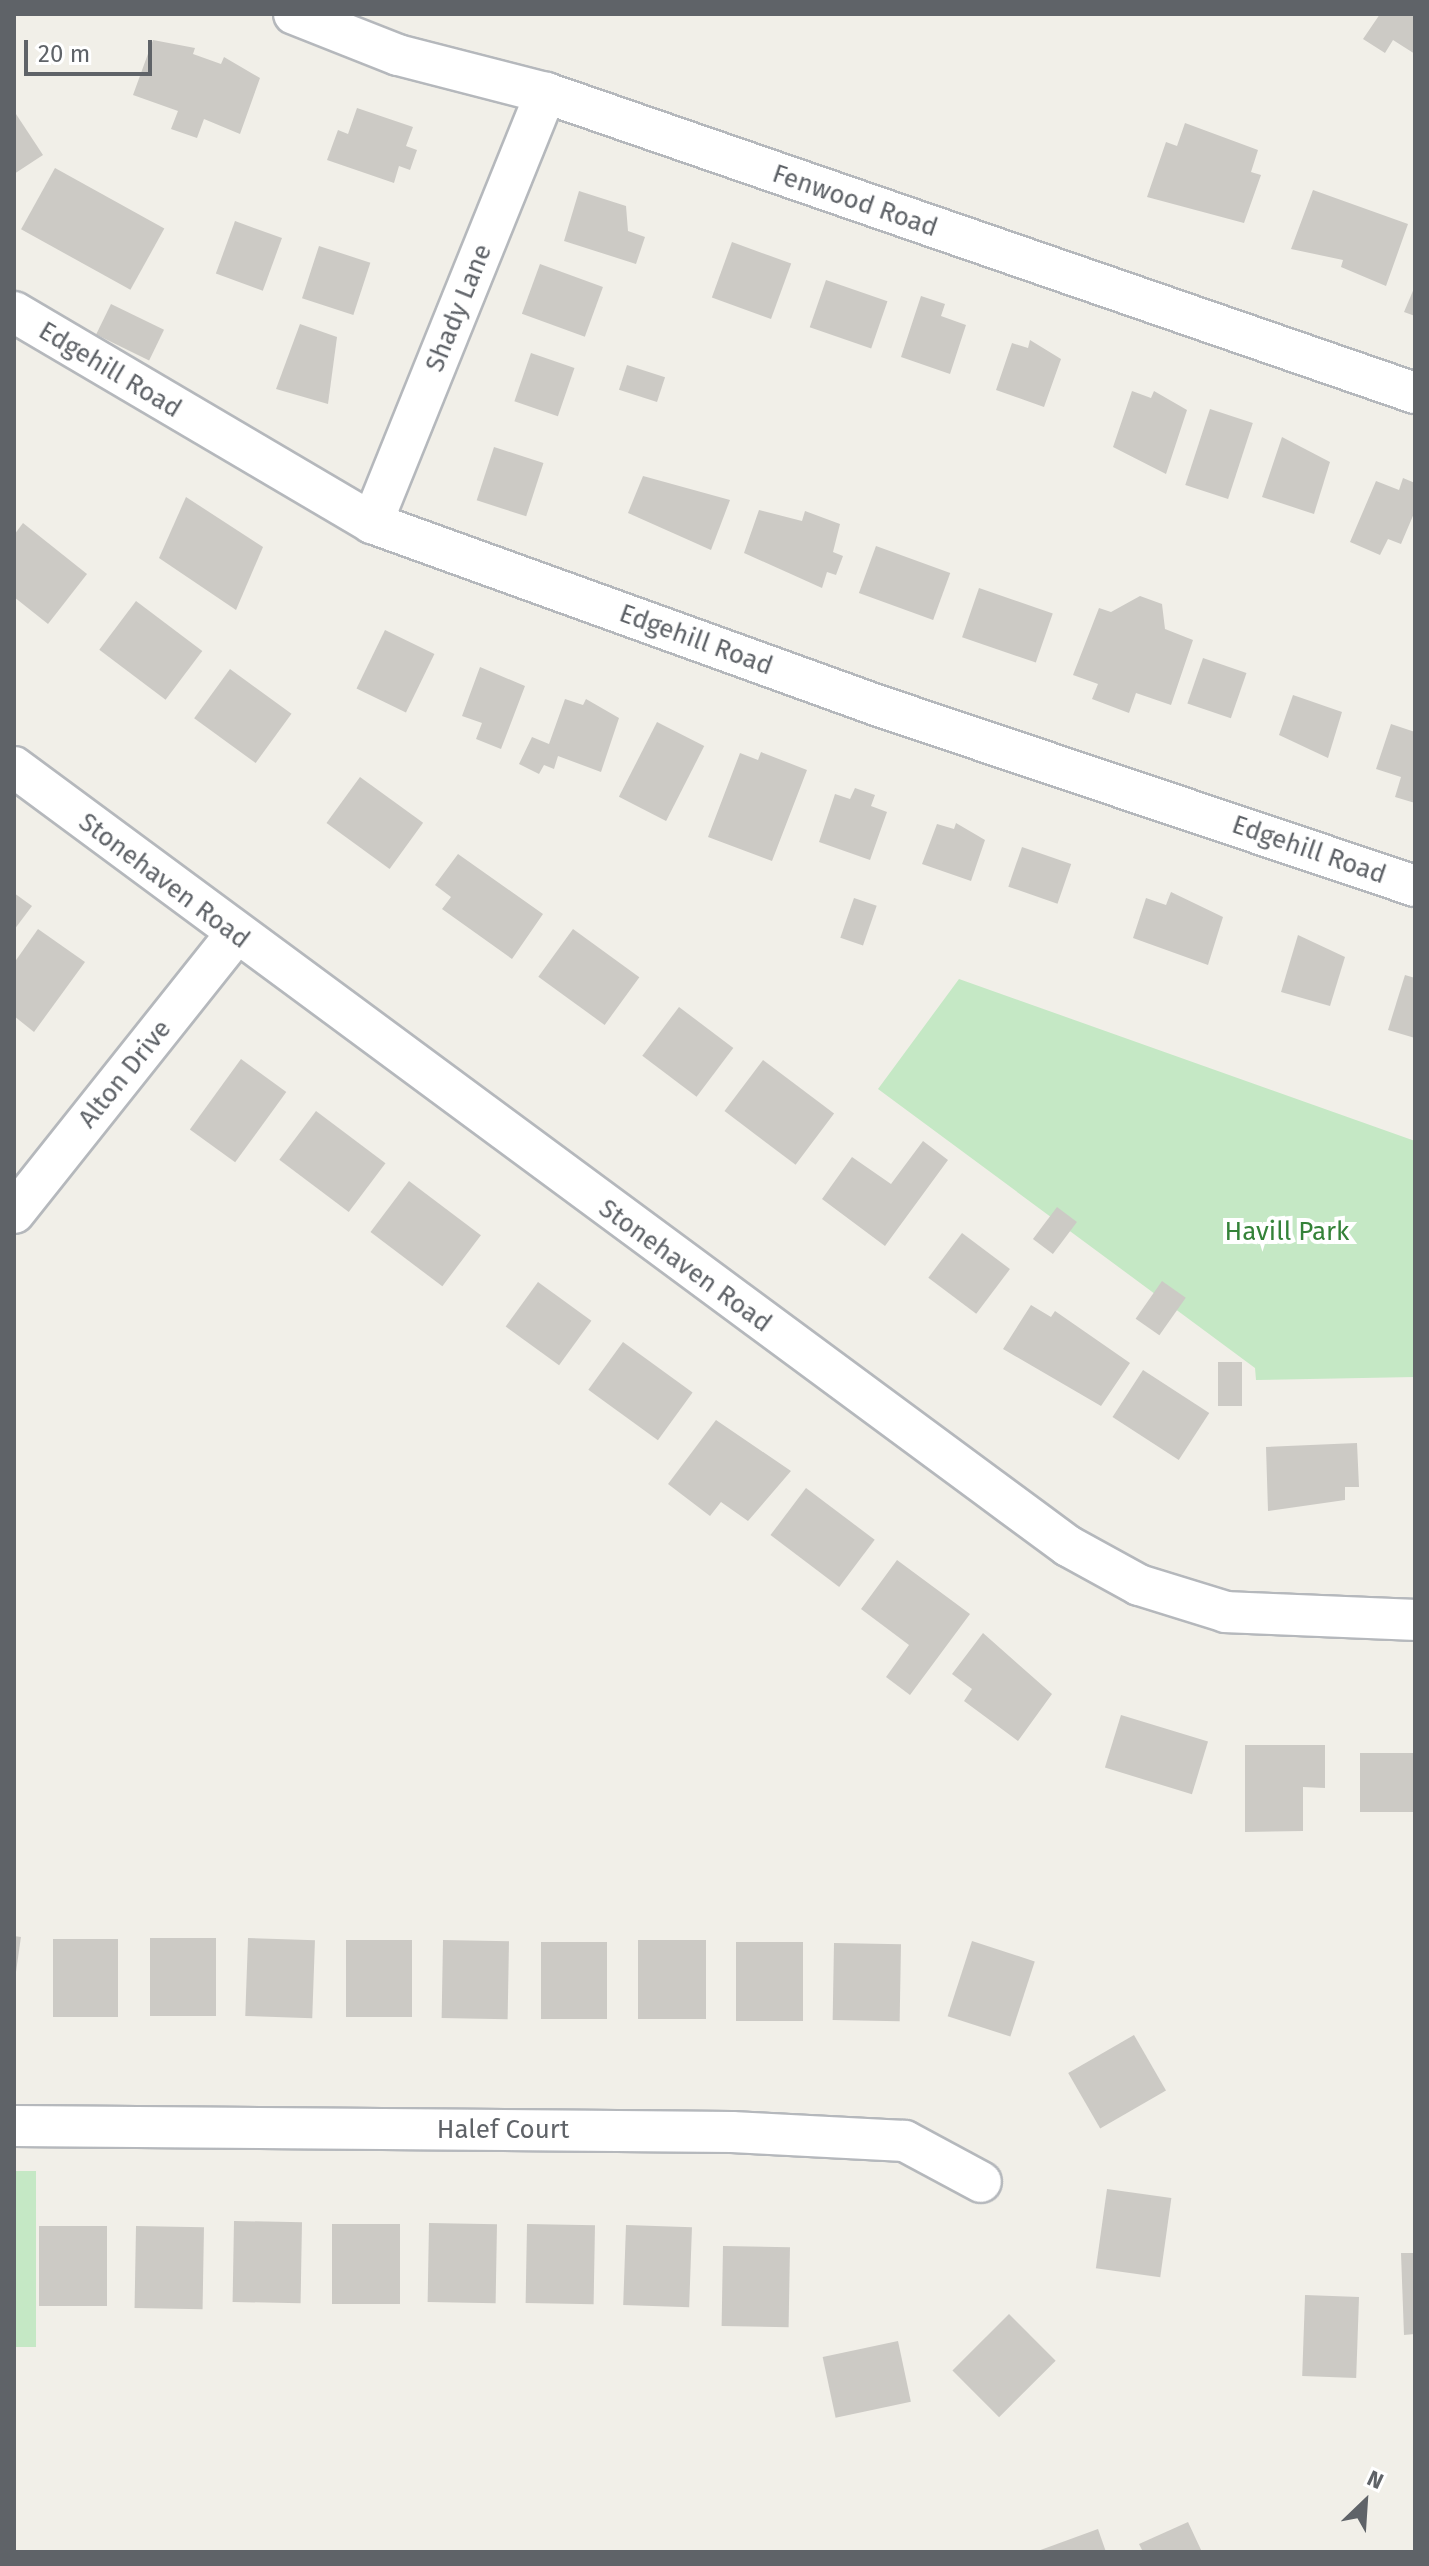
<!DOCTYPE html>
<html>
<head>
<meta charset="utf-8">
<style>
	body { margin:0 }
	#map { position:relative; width:1429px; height:2566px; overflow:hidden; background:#f1efe8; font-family:"Fira Sans",sans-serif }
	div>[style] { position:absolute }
	.green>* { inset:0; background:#c5e8c5; transform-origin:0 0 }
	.building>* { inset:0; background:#cccac5; transform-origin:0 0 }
	.roads { filter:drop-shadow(2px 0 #b5b8bc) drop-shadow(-2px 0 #b5b8bc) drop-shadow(0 2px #b5b8bc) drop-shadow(0 -2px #b5b8bc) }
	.street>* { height:40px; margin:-20px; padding:0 20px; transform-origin:20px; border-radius:20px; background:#fff }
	span { translate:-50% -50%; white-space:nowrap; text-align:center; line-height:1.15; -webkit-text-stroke:8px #fff; paint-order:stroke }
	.street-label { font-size:26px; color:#5f6368 }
	.park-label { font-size:26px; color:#348238 }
	.frame { position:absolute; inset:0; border:16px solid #5f6368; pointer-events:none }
	.north { position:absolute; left:1325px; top:2462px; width:80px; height:80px; -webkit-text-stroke:6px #fff; paint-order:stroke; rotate:25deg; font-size:22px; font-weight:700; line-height:32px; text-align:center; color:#5f6368 }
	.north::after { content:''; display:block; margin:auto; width:28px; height:36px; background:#5f6368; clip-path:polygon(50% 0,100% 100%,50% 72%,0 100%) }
	.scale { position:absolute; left:24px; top:40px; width:128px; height:36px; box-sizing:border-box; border:4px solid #5f6368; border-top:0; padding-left:10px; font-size:24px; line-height:28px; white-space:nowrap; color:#5f6368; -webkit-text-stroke:6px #fff; paint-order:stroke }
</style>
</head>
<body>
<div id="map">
	<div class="green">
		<div style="clip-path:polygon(959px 979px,1415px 1141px,1415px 1377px,1256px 1380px,1255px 1368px,878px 1089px)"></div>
		<div style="left:14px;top:2171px;width:22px;height:176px"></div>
	</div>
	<div class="building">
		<div style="clip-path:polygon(1380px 14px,1415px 14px,1415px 54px,1393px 40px,1385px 53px,1363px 39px)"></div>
		<div style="clip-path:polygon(153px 40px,195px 48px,193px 54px,221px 64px,224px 57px,260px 78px,240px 134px,204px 119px,197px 138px,171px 129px,178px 111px,133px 95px)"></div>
		<div style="clip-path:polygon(357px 108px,413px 127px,406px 146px,417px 150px,410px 170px,399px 166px,394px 183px,327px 160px,338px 130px,348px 134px)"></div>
		<div style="clip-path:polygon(14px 111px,43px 155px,14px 174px)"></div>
		<div style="clip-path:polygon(1185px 123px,1258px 150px,1251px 172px,1261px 175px,1244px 223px,1147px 197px,1166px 142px,1177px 146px)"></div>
		<div style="left:55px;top:168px;width:125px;height:70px;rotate:29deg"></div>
		<div style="clip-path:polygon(1313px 190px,1408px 224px,1386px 286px,1341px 267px,1343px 260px,1291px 249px)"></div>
		<div style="clip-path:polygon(579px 191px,626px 206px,628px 231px,645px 237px,636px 264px,564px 241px)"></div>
		<div style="left:235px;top:221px;width:50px;height:56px;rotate:20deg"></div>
		<div style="left:732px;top:242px;width:63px;height:59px;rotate:20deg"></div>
		<div style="left:319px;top:246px;width:54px;height:55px;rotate:18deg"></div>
		<div style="left:540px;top:264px;width:67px;height:53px;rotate:20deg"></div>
		<div style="left:826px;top:280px;width:65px;height:50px;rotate:19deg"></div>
		<div style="clip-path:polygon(1415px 286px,1415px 316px,1404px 312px)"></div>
		<div style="clip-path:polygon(921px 296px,945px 304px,941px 316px,966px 325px,950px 374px,901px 357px)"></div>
		<div style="left:111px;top:304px;width:59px;height:34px;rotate:26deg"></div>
		<div style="clip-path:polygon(300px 324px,337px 337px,328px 404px,276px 389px)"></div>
		<div style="clip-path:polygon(1030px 340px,1061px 359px,1044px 407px,996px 390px,1012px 343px,1028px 348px)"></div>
		<div style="left:531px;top:353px;width:46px;height:51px;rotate:19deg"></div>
		<div style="left:627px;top:365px;width:40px;height:26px;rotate:18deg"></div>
		<div style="clip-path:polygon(1132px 391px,1151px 398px,1154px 391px,1187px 410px,1166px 474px,1113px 447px)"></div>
		<div style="left:1210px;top:409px;width:45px;height:80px;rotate:18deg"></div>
		<div style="clip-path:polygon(1282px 437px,1330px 462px,1314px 514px,1262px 497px)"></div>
		<div style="left:494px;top:447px;width:52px;height:56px;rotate:18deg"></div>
		<div style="clip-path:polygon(643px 476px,730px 500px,711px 550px,628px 513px)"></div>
		<div style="clip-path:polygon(1403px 478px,1415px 483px,1415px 511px,1401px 544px,1388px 539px,1380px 555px,1350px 542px,1376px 481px,1399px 490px)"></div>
		<div style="clip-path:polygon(186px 497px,263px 547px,236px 610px,159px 558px)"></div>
		<div style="clip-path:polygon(759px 510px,802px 521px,805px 511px,840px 524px,833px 552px,843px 556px,836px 575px,827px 572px,822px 588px,744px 553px)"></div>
		<div style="clip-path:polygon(23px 523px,87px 574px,48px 624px,14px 597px,14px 535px)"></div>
		<div style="left:876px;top:546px;width:79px;height:50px;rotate:20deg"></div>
		<div style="left:979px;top:588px;width:78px;height:52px;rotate:19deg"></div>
		<div style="clip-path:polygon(1140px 596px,1162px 604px,1165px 629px,1193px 640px,1171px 705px,1136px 693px,1129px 713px,1092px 699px,1098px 684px,1073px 675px,1099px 608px,1111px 612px)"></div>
		<div style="left:136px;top:601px;width:83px;height:61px;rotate:37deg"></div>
		<div style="left:385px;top:630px;width:55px;height:65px;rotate:26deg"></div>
		<div style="left:1203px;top:658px;width:46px;height:48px;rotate:19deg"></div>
		<div style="clip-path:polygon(480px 667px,525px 686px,501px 749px,476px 739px,482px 723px,462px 716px)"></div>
		<div style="left:230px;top:669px;width:76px;height:61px;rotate:36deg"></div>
		<div style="clip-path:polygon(1293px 695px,1342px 712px,1328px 758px,1279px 735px)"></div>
		<div style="clip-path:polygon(565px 699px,583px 705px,586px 699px,619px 718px,601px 772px,558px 756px,554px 769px,544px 765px,539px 774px,519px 764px,532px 737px,549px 744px)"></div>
		<div style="left:657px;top:722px;width:53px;height:84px;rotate:27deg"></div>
		<div style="clip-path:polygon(1391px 724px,1415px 732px,1415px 803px,1395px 797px,1401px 777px,1376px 769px)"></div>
		<div style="clip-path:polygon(761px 752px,807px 770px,772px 861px,708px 837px,740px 753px,758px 760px)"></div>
		<div style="left:360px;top:777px;width:78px;height:57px;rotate:36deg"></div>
		<div style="clip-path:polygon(855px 788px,875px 795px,871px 806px,887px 812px,870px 860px,819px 842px,835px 794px,850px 799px)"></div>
		<div style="clip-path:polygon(956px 823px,985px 840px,971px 881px,922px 864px,937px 824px,954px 829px)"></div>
		<div style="left:1022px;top:847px;width:52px;height:42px;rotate:19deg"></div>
		<div style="clip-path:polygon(458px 854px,543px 914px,512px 959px,442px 909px,451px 897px,435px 885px)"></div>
		<div style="clip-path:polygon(1171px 892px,1223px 917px,1208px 965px,1133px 938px,1146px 898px,1166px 905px)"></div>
		<div style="clip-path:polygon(14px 893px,32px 906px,14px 930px)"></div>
		<div style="left:854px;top:898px;width:24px;height:42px;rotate:19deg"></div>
		<div style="clip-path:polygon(38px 929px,85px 962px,34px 1032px,14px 1016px,14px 963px)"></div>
		<div style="left:573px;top:929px;width:82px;height:59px;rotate:36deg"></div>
		<div style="clip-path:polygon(1298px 935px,1345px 957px,1330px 1006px,1281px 992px)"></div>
		<div style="clip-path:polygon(1405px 975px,1415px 978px,1415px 1038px,1388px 1030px)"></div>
		<div style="left:679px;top:1007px;width:68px;height:61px;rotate:37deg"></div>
		<div style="left:241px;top:1059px;width:56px;height:87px;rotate:36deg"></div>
		<div style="left:763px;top:1060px;width:89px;height:64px;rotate:37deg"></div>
		<div style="left:316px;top:1111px;width:87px;height:61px;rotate:37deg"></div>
		<div style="clip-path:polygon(923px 1141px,948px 1160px,885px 1246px,822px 1199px,852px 1157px,891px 1184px)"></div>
		<div style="left:409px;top:1181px;width:90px;height:64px;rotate:37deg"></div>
		<div style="left:1057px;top:1207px;width:25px;height:40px;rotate:37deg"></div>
		<div style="left:962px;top:1233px;width:60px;height:56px;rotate:37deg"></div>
		<div style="left:1162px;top:1281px;width:29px;height:46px;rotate:35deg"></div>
		<div style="left:538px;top:1282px;width:66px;height:55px;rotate:36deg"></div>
		<div style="clip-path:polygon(1031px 1305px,1051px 1317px,1055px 1311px,1130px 1363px,1101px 1406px,1003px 1349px)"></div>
		<div style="left:623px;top:1342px;width:86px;height:59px;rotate:36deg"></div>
		<div style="left:1218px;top:1362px;width:24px;height:44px"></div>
		<div style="left:1143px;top:1370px;width:79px;height:56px;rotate:33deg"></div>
		<div style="clip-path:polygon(716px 1420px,791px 1471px,748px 1521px,721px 1502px,710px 1516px,668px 1484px)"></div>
		<div style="clip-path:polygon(1357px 1443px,1359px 1487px,1345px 1487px,1345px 1500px,1268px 1511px,1266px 1447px)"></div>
		<div style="left:806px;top:1488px;width:86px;height:59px;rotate:37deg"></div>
		<div style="clip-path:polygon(897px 1560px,970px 1614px,910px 1695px,886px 1677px,909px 1645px,861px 1609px)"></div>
		<div style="clip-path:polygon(983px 1633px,1052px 1694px,1018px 1741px,964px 1701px,972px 1689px,952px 1674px)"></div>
		<div style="left:1121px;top:1715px;width:91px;height:55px;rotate:17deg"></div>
		<div style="clip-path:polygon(1245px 1745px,1325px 1745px,1325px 1788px,1303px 1787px,1303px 1831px,1245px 1832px)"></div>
		<div style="left:1415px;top:1753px;width:59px;height:55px;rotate:90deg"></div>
		<div style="left:14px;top:1936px;width:7px;height:79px;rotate:8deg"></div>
		<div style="left:216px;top:1938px;width:78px;height:66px;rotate:90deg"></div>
		<div style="left:248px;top:1938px;width:67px;height:78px;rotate:2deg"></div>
		<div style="left:53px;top:1939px;width:65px;height:78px"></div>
		<div style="left:346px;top:1940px;width:66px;height:77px"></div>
		<div style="left:443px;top:1940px;width:66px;height:78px;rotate:1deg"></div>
		<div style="left:638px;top:1940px;width:68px;height:79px"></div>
		<div style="left:972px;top:1941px;width:66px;height:79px;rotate:18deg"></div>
		<div style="left:541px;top:1942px;width:66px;height:77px"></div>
		<div style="left:736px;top:1942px;width:67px;height:79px"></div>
		<div style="left:834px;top:1943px;width:67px;height:77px;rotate:1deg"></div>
		<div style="left:1134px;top:2035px;width:64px;height:76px;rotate:60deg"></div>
		<div style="left:1107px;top:2189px;width:65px;height:80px;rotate:8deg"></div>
		<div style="left:234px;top:2221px;width:68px;height:81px;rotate:1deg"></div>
		<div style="left:429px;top:2223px;width:68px;height:79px;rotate:1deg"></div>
		<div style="left:332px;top:2224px;width:68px;height:80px"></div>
		<div style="left:527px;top:2224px;width:68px;height:79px;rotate:1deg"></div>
		<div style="left:626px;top:2225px;width:66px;height:80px;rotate:2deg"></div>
		<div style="left:39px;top:2226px;width:68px;height:80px"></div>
		<div style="left:136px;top:2226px;width:68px;height:82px;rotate:1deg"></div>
		<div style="left:723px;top:2246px;width:67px;height:80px;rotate:1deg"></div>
		<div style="clip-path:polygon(1401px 2253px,1415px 2253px,1415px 2334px,1404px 2335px)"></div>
		<div style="left:1359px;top:2297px;width:81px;height:54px;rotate:92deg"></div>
		<div style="left:1009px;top:2314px;width:66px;height:80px;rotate:45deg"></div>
		<div style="left:898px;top:2341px;width:62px;height:77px;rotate:78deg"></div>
		<div style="clip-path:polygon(1188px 2522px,1202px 2552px,1143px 2552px,1139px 2544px)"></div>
		<div style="clip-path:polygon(1098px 2529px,1106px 2552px,1035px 2552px)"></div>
	</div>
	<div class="roads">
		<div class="street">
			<div style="left:294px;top:14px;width:112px;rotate:21.5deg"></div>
			<div style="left:398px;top:55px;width:153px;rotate:14.4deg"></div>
			<div style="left:546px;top:93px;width:919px;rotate:19.05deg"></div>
			<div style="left:14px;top:312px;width:416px;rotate:30.5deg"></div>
			<div style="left:372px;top:523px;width:539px;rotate:19.85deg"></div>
			<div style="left:879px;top:706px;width:565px;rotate:18.56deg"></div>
			<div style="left:372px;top:523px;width:464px;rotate:-68deg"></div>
			<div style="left:14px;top:767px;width:1311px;rotate:36.47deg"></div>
			<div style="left:1068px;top:1546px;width:81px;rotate:28.8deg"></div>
			<div style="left:1139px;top:1585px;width:91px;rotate:17.2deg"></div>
			<div style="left:1226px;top:1612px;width:189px;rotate:2.4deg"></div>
			<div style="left:14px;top:1213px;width:355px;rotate:-51.5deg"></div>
			<div style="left:14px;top:2126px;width:718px;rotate:0.48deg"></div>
			<div style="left:732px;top:2132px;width:173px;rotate:3deg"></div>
			<div style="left:905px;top:2141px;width:86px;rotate:28.3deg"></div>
		</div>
	</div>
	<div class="street-label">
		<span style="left:855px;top:201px;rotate:19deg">Fenwood Road</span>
		<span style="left:459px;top:308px;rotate:-68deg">Shady Lane</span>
		<span style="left:110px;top:370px;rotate:31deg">Edgehill Road</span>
		<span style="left:696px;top:640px;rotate:20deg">Edgehill Road</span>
		<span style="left:1309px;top:850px;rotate:19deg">Edgehill Road</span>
		<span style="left:164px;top:881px;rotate:37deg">Stonehaven Road</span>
		<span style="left:125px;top:1074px;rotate:-51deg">Alton Drive</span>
		<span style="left:685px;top:1266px;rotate:36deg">Stonehaven Road</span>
		<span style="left:503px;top:2130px">Halef Court</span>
	</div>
	<div class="park-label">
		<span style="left:1287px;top:1232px">Havill Park</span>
	</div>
	<div class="frame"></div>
	<div class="north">N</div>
	<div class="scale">20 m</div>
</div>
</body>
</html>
